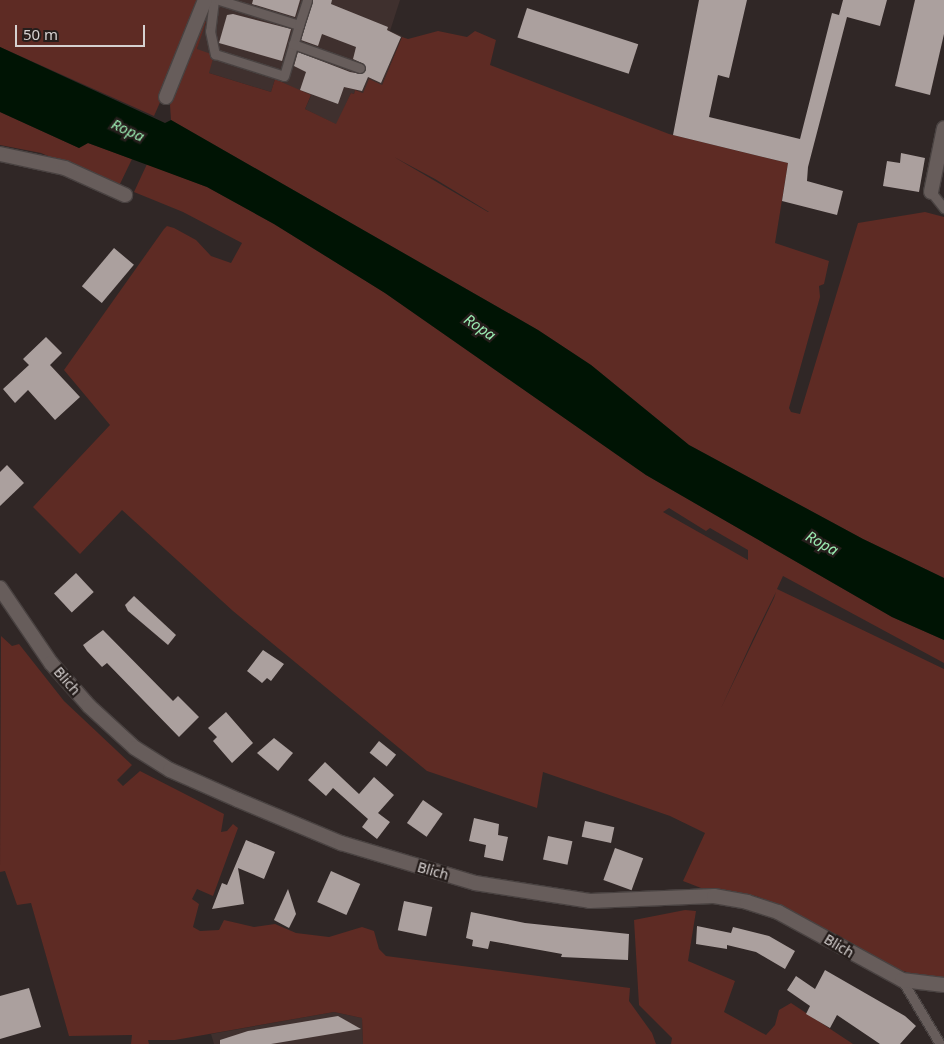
<!DOCTYPE html>
<html>
<head>
<meta charset="utf-8">
<style>
	body { margin:0 }
	#map { position:relative; width:944px; height:1044px; overflow:hidden; background:#302726; font-family:"Noto Sans",sans-serif }
	div>[style] { position:absolute }
	.built>* { inset:0; background:#3f302e }
	.green>* { inset:0; background:#5e2b24 }
	.water>* { inset:0; background:#001404 }
	.building>* { inset:0; background:#aba09e; transform-origin:0 0 }
	.roads { filter:drop-shadow(1px 0 #494241) drop-shadow(-1px 0 #494241) drop-shadow(0 1px #494241) drop-shadow(0 -1px #494241) }
	.service>* { height:9px; margin:-4.5px; padding:0 4.5px; transform-origin:4.5px; border-radius:4.5px; background:#675d5b }
	.minor>* { height:14px; margin:-7px; padding:0 7px; transform-origin:7px; border-radius:7px; background:#675d5b }
	span { translate:-50% -50%; white-space:nowrap; text-align:center; line-height:1.15; -webkit-text-stroke:5px #261e1c; paint-order:stroke }
	.street-label { font-size:14px; color:#d6d1d0 }
	.water-label { font-size:15px; color:#9becb2; font-style:italic }
	.scale { position:absolute; left:15px; top:25px; width:130px; height:22px; box-sizing:border-box; border:2px solid #d6d1d0; border-top:0; padding-left:6px; font-size:15px; line-height:18px; white-space:nowrap; color:#d6d1d0; -webkit-text-stroke:4px #261e1c; paint-order:stroke }
</style>
</head>
<body>
<div id="map">
	<div class="built">
		<div style="clip-path:polygon(211px 0,400px 0,390px 31px,402px 36px,382px 85px,363px 93px,355px 90px,354px 94px,351px 93px,337px 125px,305px 109px,311px 96px,275px 79px,271px 92px,209px 73px,197px 49px)"></div>
		<div style="clip-path:polygon(334px 1012px,362px 1018px,363px 1044px,214px 1044px,211px 1034px)"></div>
	</div>
	<div class="green">
		<div style="clip-path:polygon(0 0,205px 0,154px 116px,0 47px)"></div>
		<div style="clip-path:polygon(evenodd,203px 20px,206px 22px,197px 49px,214px 55px,209px 73px,271px 92px,275px 79px,311px 95px,305px 109px,336px 124px,351px 93px,354px 94px,355px 90px,363px 93px,369px 79px,382px 85px,402px 37px,408px 39px,438px 31px,467px 37px,475px 31px,496px 40px,490px 65px,669px 134px,788px 163px,775px 243px,829px 261px,824px 284px,819px 286px,820px 297px,789px 408px,791px 412px,800px 414px,858px 223px,925px 212px,944px 217px,944px 578px,863px 539px,689px 445px,591px 365px,538px 330px,171px 120px,170px 105px,174px 92px,203px 20px,394px 157px,435px 179px,489px 212px,488px 212px,394px 157px)"></div>
		<div style="clip-path:polygon(0 112px,79px 148px,88px 143px,132px 159px,119px 186px,41px 153px,0 145px)"></div>
		<div style="clip-path:polygon(evenodd,147px 164px,207px 187px,274px 224px,385px 293px,646px 475px,892px 617px,944px 640px,944px 663px,783px 576px,777px 589px,944px 669px,944px 978px,920px 976px,890px 967px,780px 905px,756px 896px,701px 888px,683px 881px,705px 833px,670px 816px,543px 772px,537px 808px,427px 771px,233px 611px,122px 510px,80px 554px,33px 507px,110px 425px,64px 370px,164px 229px,167px 226px,174px 228px,196px 240px,211px 256px,231px 263px,242px 243px,183px 212px,134px 192px,147px 164px,669px 508px,706px 531px,710px 528px,748px 550px,748px 560px,663px 512px,669px 508px,147px 164px,776px 592px,774px 598px,721px 708px,753px 639px,776px 592px)"></div>
		<div style="clip-path:polygon(1px 636px,12px 646px,19px 644px,64px 701px,132px 765px,117px 780px,123px 786px,140px 771px,224px 814px,221px 832px,227px 831px,233px 824px,238px 828px,213px 896px,197px 889px,192px 899px,199px 904px,193px 927px,200px 931px,219px 930px,224px 920px,254px 927px,275px 924px,296px 933px,329px 937px,362px 927px,374px 931px,379px 949px,386px 956px,630px 988px,629px 1001px,652px 1033px,656px 1044px,363px 1044px,362px 1018px,334px 1012px,175px 1040px,148px 1040px,149px 1044px,131px 1044px,132px 1035px,69px 1036px,31px 903px,17px 905px,5px 871px,0 872px)"></div>
		<div style="clip-path:polygon(685px 910px,696px 911px,688px 961px,735px 981px,724px 1012px,766px 1035px,775px 1025px,779px 1010px,791px 1003px,853px 1044px,671px 1044px,672px 1038px,639px 1005px,634px 920px)"></div>
	</div>
	<div class="water">
		<div style="clip-path:polygon(0 47px,165px 123px,171px 120px,538px 330px,591px 365px,689px 445px,863px 539px,944px 578px,944px 640px,892px 617px,646px 475px,385px 293px,274px 224px,207px 187px,88px 143px,79px 148px,0 112px)"></div>
	</div>
	<div class="building">
		<div style="clip-path:polygon(253px 0,300px 0,295px 17px,252px 4px)"></div>
		<div style="clip-path:polygon(313px 0,332px 0,331px 4px,388px 27px,387px 30px,401px 37px,381px 83px,368px 77px,362px 91px,344px 87px,338px 104px,300px 90px,306px 72px,294px 66px,298px 52px,350px 72px,361px 74px,366px 70px,364px 64px,353px 59px,356px 47px,322px 34px,318px 46px,301px 40px)"></div>
		<div style="clip-path:polygon(699px 0,747px 0,729px 78px,718px 75px,709px 117px,800px 139px,832px 13px,839px 15px,843px 0,887px 0,880px 26px,847px 17px,808px 167px,807px 181px,843px 191px,837px 215px,782px 201px,788px 163px,673px 135px)"></div>
		<div style="clip-path:polygon(915px 0,944px 0,944px 34px,930px 95px,895px 86px)"></div>
		<div style="left:527px;top:8px;width:117px;height:31px;rotate:18deg"></div>
		<div style="clip-path:polygon(233px 14px,291px 29px,282px 61px,219px 43px,227px 15px)"></div>
		<div style="clip-path:polygon(901px 153px,925px 158px,919px 192px,883px 186px,887px 161px,900px 163px)"></div>
		<div style="left:114px;top:248px;width:26px;height:50px;rotate:40deg"></div>
		<div style="clip-path:polygon(46px 337px,62px 353px,50px 365px,80px 397px,55px 420px,28px 390px,15px 403px,3px 389px,29px 365px,23px 359px)"></div>
		<div style="clip-path:polygon(7px 465px,24px 483px,0 506px,0 472px)"></div>
		<div style="left:76px;top:573px;width:26px;height:30px;rotate:47deg"></div>
		<div style="clip-path:polygon(134px 596px,176px 635px,168px 645px,128px 611px,125px 605px)"></div>
		<div style="clip-path:polygon(103px 630px,173px 701px,178px 696px,199px 717px,179px 737px,107px 663px,102px 667px,87px 651px,83px 645px)"></div>
		<div style="clip-path:polygon(263px 650px,284px 664px,271px 681px,267px 678px,262px 683px,247px 671px)"></div>
		<div style="clip-path:polygon(226px 712px,253px 743px,232px 763px,213px 741px,217px 737px,208px 728px)"></div>
		<div style="clip-path:polygon(274px 738px,293px 753px,278px 771px,257px 753px)"></div>
		<div style="left:379px;top:741px;width:22px;height:15px;rotate:39deg"></div>
		<div style="clip-path:polygon(325px 762px,359px 794px,374px 777px,394px 795px,378px 813px,390px 822px,377px 839px,362px 827px,368px 819px,333px 788px,326px 796px,308px 780px)"></div>
		<div style="left:423px;top:800px;width:24px;height:28px;rotate:35deg"></div>
		<div style="clip-path:polygon(474px 818px,499px 824px,498px 835px,508px 837px,503px 861px,484px 857px,486px 845px,469px 841px)"></div>
		<div style="left:585px;top:821px;width:30px;height:16px;rotate:12deg"></div>
		<div style="left:548px;top:836px;width:25px;height:24px;rotate:12deg"></div>
		<div style="clip-path:polygon(246px 840px,275px 852px,264px 879px,238px 868px,244px 904px,212px 909px,222px 883px,227px 885px)"></div>
		<div style="left:615px;top:848px;width:30px;height:34px;rotate:20deg"></div>
		<div style="left:331px;top:871px;width:32px;height:34px;rotate:24deg"></div>
		<div style="clip-path:polygon(288px 889px,296px 914px,289px 928px,274px 920px)"></div>
		<div style="left:404px;top:901px;width:29px;height:30px;rotate:12deg"></div>
		<div style="clip-path:polygon(471px 912px,525px 923px,629px 934px,628px 960px,561px 957px,562px 954px,490px 941px,488px 949px,472px 946px,473px 940px,466px 938px)"></div>
		<div style="clip-path:polygon(697px 926px,731px 933px,733px 927px,769px 936px,795px 951px,785px 969px,756px 952px,727px 945px,727px 949px,696px 944px)"></div>
		<div style="clip-path:polygon(825px 970px,905px 1016px,916px 1026px,900px 1044px,880px 1044px,837px 1015px,830px 1028px,806px 1014px,810px 1006px,787px 990px,796px 976px,815px 989px)"></div>
		<div style="clip-path:polygon(29px 988px,41px 1027px,0 1039px,0 996px)"></div>
		<div style="clip-path:polygon(338px 1016px,361px 1029px,271px 1044px,220px 1044px,220px 1040px,248px 1031px)"></div>
	</div>
	<div class="roads">
		<div class="service">
			<div style="left:214px;top:0;width:31px;rotate:97deg"></div>
			<div style="left:210px;top:31px;width:24px;rotate:78deg"></div>
			<div style="left:215px;top:54px;width:72px;rotate:17.7deg"></div>
			<div style="left:284px;top:76px;width:53px;rotate:-73.6deg"></div>
			<div style="left:219px;top:0;width:84px;rotate:17.4deg"></div>
			<div style="left:299px;top:25px;width:26px;rotate:-72deg"></div>
			<div style="left:293px;top:44px;width:71px;rotate:19.7deg"></div>
			<div style="left:931px;top:192px;width:21px;rotate:51deg"></div>
			<div style="left:902px;top:980px;width:74px;rotate:59.3deg"></div>
		</div>
		<div class="minor">
			<div style="left:166px;top:97px;width:105px;rotate:-68.1deg"></div>
			<div style="left:0;top:154px;width:66px;rotate:12.2deg"></div>
			<div style="left:65px;top:168px;width:66px;rotate:24.2deg"></div>
			<div style="left:931px;top:192px;width:65px;rotate:-78.5deg"></div>
			<div style="left:0;top:588px;width:91px;rotate:55.8deg"></div>
			<div style="left:51px;top:663px;width:57px;rotate:48.5deg"></div>
			<div style="left:89px;top:706px;width:62px;rotate:42.4deg"></div>
			<div style="left:135px;top:748px;width:41px;rotate:32.2deg"></div>
			<div style="left:170px;top:770px;width:74px;rotate:23.8deg"></div>
			<div style="left:238px;top:800px;width:112px;rotate:22.7deg"></div>
			<div style="left:341px;top:843px;width:140px;rotate:16.6deg"></div>
			<div style="left:475px;top:883px;width:116px;rotate:8.9deg"></div>
			<div style="left:590px;top:901px;width:124px;rotate:-2.3deg"></div>
			<div style="left:714px;top:896px;width:34px;rotate:10deg"></div>
			<div style="left:747px;top:902px;width:33px;rotate:18deg"></div>
			<div style="left:778px;top:912px;width:141px;rotate:28.7deg"></div>
			<div style="left:902px;top:980px;width:42px;rotate:6.8deg"></div>
		</div>
	</div>
	<div class="street-label">
		<span style="left:67px;top:681px;rotate:49deg">Blich</span>
		<span style="left:433px;top:871px;rotate:16deg">Blich</span>
		<span style="left:839px;top:946px;rotate:31deg">Blich</span>
	</div>
	<div class="water-label">
		<span style="left:128px;top:130px;rotate:25deg">Ropa</span>
		<span style="left:480px;top:327px;rotate:34deg">Ropa</span>
		<span style="left:822px;top:543px;rotate:29deg">Ropa</span>
	</div>
	<div class="scale">50 m</div>
</div>
</body>
</html>
